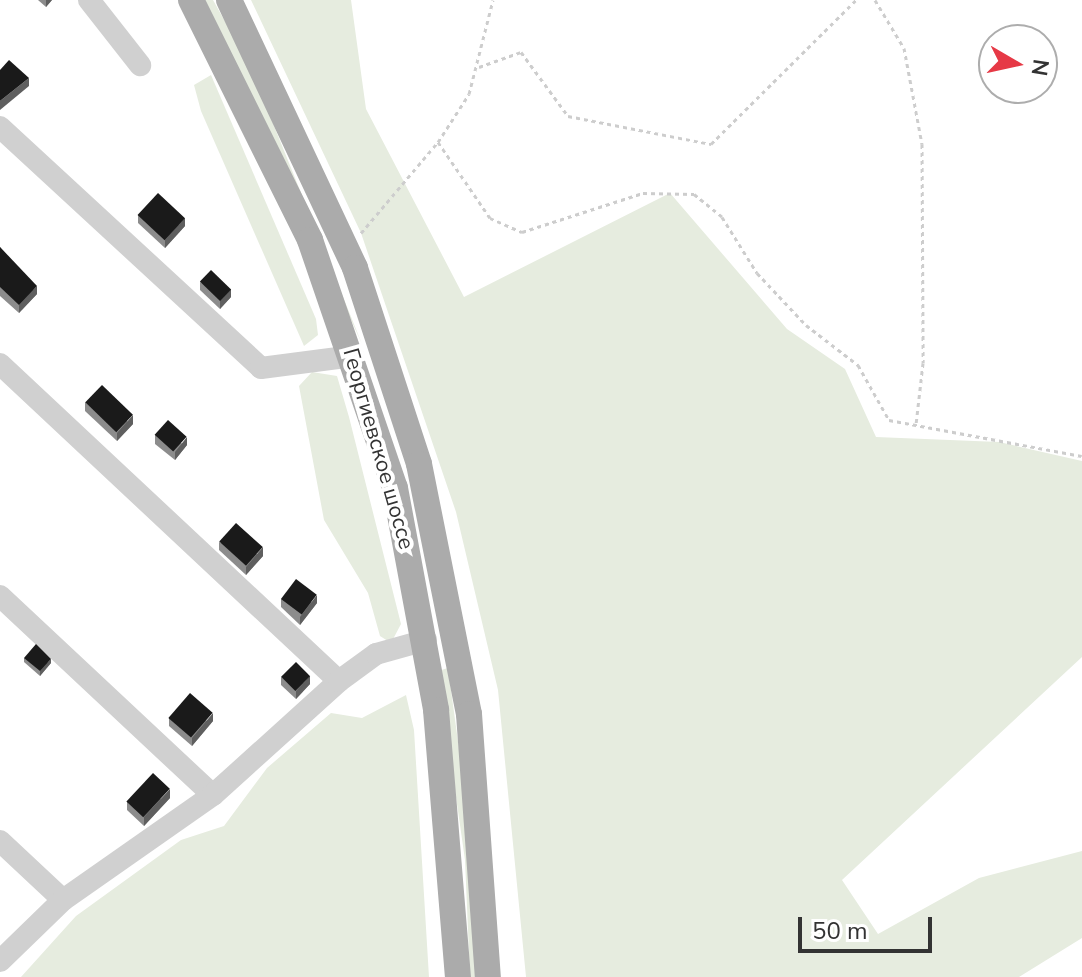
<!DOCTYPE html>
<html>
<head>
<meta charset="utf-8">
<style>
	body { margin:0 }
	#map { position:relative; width:1082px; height:977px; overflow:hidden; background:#fff; font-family:"Nunito Sans",sans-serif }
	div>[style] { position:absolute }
	.green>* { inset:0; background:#e6ecdf }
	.path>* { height:3px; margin-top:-1.5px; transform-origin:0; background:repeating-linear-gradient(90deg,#cdcdcd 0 4px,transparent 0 8px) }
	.minor>* { height:22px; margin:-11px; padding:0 11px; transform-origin:11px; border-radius:11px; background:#d0d0d0 }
	.major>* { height:26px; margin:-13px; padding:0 13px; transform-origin:13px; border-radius:13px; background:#ababab }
	.wall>* { inset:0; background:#8c8c8c }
	.shaded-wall>* { inset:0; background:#5f5f5f }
	.building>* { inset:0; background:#1a1a1a; transform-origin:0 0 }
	span { translate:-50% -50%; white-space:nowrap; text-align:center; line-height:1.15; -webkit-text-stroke:8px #fff; paint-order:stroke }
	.street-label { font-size:22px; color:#333 }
	.north { position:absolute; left:978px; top:24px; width:80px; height:80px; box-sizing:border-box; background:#fff; border:2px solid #adadad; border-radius:50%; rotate:99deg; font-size:22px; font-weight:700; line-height:32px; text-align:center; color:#333 }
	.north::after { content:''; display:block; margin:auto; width:28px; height:36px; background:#e63946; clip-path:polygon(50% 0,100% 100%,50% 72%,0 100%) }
	.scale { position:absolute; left:798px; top:917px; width:134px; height:36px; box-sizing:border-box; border:4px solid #333; border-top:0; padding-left:10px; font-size:24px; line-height:28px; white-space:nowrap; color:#333; -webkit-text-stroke:6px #fff; paint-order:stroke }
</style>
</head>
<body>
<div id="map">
	<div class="green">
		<div style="clip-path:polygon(205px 0,213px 0,227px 25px,266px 106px,362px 344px)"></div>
		<div style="clip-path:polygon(251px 0,351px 0,366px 109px,464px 297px,670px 193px,787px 329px,845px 369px,876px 437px,999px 442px,1082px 461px,1082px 657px,842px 880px,878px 934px,979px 878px,1082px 851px,1082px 938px,1019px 977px,526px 977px,498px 690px,456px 512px,361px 233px)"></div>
		<div style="clip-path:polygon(211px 75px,316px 319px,318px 335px,304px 346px,201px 111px,194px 85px)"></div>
		<div style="clip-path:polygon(312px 372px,337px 376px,349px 417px,401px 624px,391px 643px,380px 636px,368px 593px,324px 520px,299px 386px)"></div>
		<div style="clip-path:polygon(448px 668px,474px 859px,478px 977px,470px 977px,465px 860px,438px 671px)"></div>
		<div style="clip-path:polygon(406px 695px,414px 730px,429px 977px,21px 977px,76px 916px,181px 840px,224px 826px,267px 768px,331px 713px,362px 718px)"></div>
	</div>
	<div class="path">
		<div style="left:875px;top:0;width:56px;rotate:58.9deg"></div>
		<div style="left:904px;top:48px;width:98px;rotate:79.4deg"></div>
		<div style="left:922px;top:144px;width:219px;rotate:89.7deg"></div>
		<div style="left:923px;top:363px;width:61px;rotate:96.5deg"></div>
		<div style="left:479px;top:67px;width:45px;rotate:-19.7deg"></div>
		<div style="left:521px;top:52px;width:79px;rotate:53.7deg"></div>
		<div style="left:568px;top:116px;width:146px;rotate:11.1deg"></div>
		<div style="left:711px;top:144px;width:204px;rotate:-44.8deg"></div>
		<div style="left:438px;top:142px;width:57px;rotate:-57.1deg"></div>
		<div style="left:469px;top:94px;width:97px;rotate:-75.7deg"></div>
		<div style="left:361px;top:233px;width:119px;rotate:-49.8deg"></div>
		<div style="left:438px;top:142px;width:92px;rotate:55.6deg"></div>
		<div style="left:490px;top:218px;width:35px;rotate:24deg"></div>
		<div style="left:522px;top:232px;width:127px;rotate:-17.9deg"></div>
		<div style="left:643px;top:193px;width:51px;rotate:1.1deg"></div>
		<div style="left:694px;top:194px;width:36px;rotate:39deg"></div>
		<div style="left:722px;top:217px;width:66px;rotate:58deg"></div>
		<div style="left:757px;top:273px;width:71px;rotate:46.7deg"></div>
		<div style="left:806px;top:325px;width:66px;rotate:37.6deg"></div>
		<div style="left:858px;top:365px;width:63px;rotate:60.6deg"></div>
		<div style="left:889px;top:420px;width:196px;rotate:10.6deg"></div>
	</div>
	<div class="minor">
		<div style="left:89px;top:0;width:83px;rotate:51.9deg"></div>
		<div style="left:0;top:127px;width:355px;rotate:42.7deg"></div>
		<div style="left:261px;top:368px;width:93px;rotate:-7.4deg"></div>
		<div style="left:0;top:364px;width:464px;rotate:43.1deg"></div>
		<div style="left:0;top:596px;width:291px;rotate:43.1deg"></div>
		<div style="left:0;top:841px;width:86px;rotate:43.1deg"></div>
		<div style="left:0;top:961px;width:88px;rotate:-44.1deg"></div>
		<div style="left:63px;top:900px;width:183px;rotate:-35deg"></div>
		<div style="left:213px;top:795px;width:170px;rotate:-42.1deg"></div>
		<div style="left:339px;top:681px;width:46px;rotate:-36.1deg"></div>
		<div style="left:376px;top:654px;width:52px;rotate:-15.6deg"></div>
	</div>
	<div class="major">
		<div style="left:191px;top:0;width:268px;rotate:63.6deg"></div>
		<div style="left:310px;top:240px;width:262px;rotate:71.1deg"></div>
		<div style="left:395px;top:488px;width:226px;rotate:79.5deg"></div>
		<div style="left:436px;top:710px;width:268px;rotate:85.3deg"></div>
		<div style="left:229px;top:0;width:296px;rotate:64.8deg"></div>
		<div style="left:355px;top:268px;width:206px;rotate:71.9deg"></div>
		<div style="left:419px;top:464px;width:255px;rotate:78.7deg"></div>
		<div style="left:469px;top:714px;width:264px;rotate:85.9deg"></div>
	</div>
	<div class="wall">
		<div style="clip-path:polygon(38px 0,52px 0,46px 7px)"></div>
		<div style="clip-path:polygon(138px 215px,185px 226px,165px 248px,138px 223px)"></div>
		<div style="clip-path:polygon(0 247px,37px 294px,19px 313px,0 296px)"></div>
		<div style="clip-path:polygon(200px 282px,231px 297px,220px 309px,200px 290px)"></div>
		<div style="clip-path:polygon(85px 402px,133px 424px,117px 441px,85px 411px)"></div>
		<div style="clip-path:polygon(155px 435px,187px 445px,175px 460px,155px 444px)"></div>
		<div style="clip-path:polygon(219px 542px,263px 556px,246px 575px,219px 550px)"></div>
		<div style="clip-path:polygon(281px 599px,317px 603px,300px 625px,281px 607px)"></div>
		<div style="clip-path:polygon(24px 658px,51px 663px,40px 676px,24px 662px)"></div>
		<div style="clip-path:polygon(281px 677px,310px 684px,296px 699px,281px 685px)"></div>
		<div style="clip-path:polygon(169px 718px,213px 721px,192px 746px,169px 726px)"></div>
		<div style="clip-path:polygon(170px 798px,144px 826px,127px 810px,127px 802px)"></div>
	</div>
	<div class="shaded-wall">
		<div style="clip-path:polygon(46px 0,52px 0,46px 7px)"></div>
		<div style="clip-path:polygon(29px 78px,29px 86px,0 110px,0 101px)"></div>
		<div style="clip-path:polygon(185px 218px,185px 226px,165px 248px,165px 240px)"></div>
		<div style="clip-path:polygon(37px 286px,37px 294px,19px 313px,19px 305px)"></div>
		<div style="clip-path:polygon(231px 289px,231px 297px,220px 309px,220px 300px)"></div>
		<div style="clip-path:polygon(133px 415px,133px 424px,117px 441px,117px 433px)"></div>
		<div style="clip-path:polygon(187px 437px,187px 445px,175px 460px,175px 452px)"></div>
		<div style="clip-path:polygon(263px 547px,263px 556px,246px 575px,246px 567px)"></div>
		<div style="clip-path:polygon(317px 595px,317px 603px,300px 625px,300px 617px)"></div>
		<div style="clip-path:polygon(51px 659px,51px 663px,40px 676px,40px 671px)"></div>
		<div style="clip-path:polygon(310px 676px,310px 684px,296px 699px,296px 691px)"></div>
		<div style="clip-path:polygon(213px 713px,213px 721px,192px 746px,192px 738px)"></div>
		<div style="clip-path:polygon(170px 789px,170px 798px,144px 826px,144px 817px)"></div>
	</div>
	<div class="building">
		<div style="clip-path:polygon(9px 60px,29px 78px,0 101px,0 70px)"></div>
		<div style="left:158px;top:193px;width:37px;height:30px;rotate:43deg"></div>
		<div style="clip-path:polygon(0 247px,37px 286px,19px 305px,0 287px)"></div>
		<div style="left:211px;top:270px;width:28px;height:16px;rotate:44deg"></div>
		<div style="left:102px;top:385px;width:43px;height:24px;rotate:44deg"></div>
		<div style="left:168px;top:420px;width:25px;height:20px;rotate:42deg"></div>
		<div style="left:236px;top:523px;width:36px;height:25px;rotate:42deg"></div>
		<div style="left:296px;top:579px;width:26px;height:25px;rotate:37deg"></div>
		<div style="clip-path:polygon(36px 644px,51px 659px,40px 671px,24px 658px)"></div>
		<div style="left:296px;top:662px;width:20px;height:21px;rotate:45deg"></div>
		<div style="left:190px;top:693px;width:30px;height:33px;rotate:41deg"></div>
		<div style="left:153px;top:773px;width:23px;height:39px;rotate:43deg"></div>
	</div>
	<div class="street-label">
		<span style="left:378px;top:449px;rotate:74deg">Георгиевское шоссе</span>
	</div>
	<div class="north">N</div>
	<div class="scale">50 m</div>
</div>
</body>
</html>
